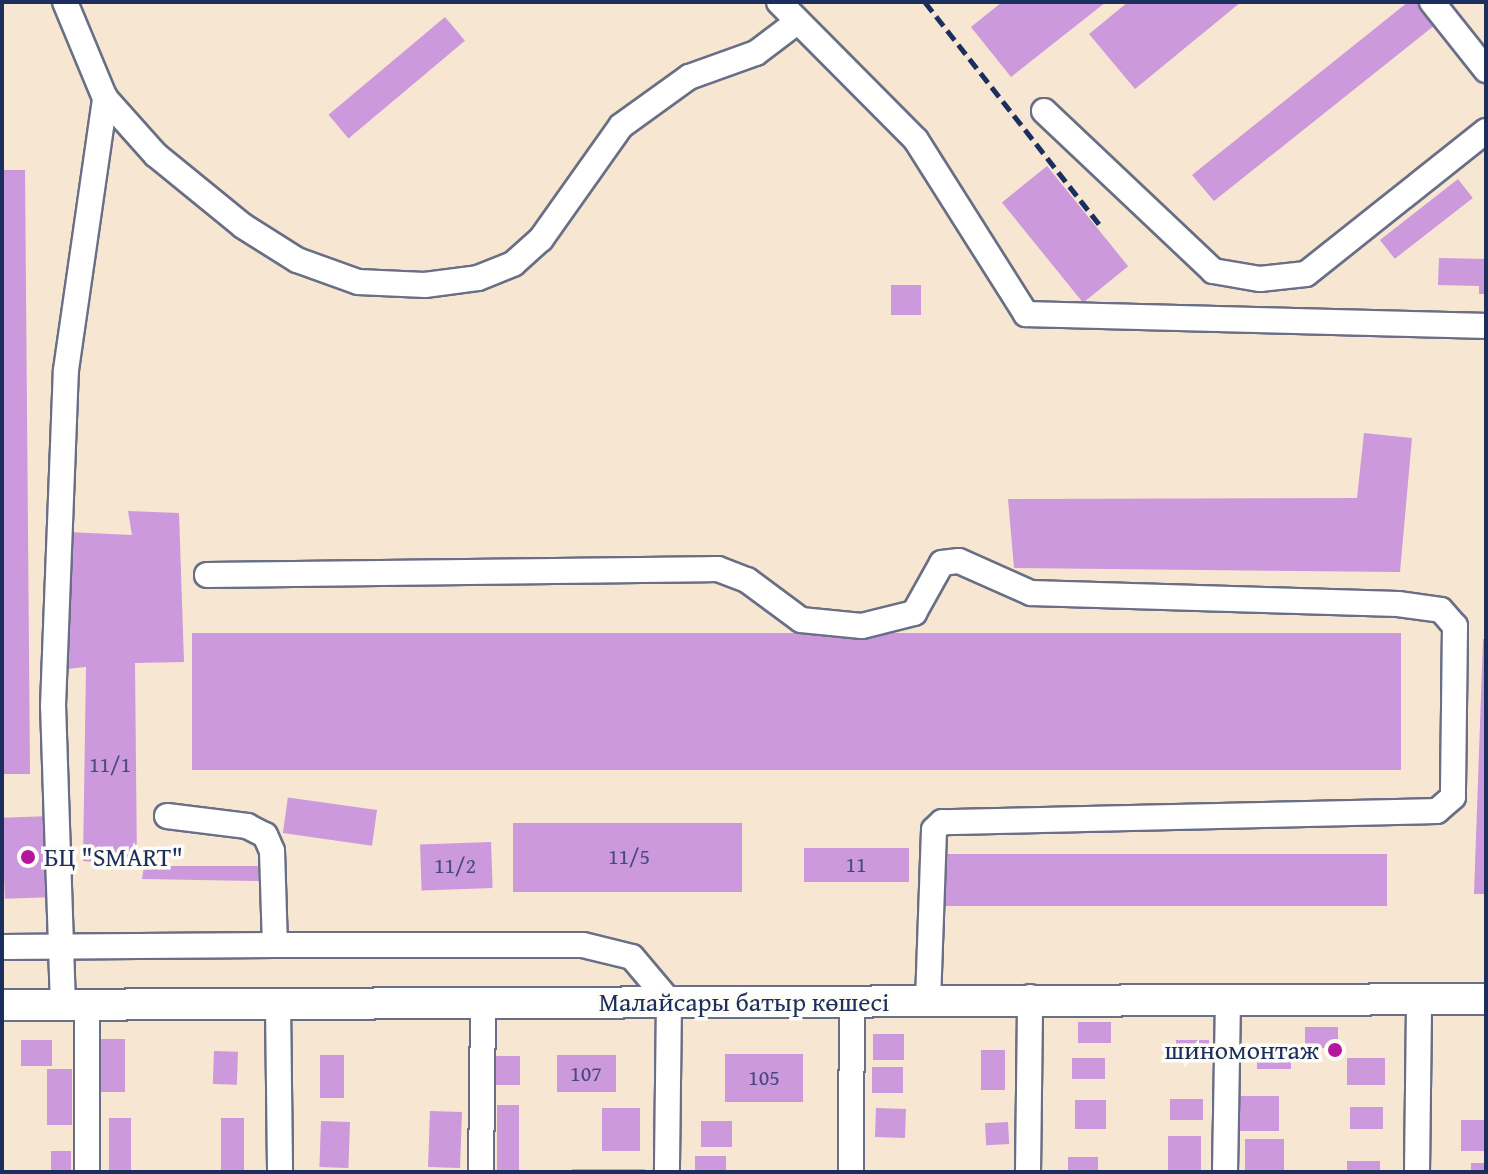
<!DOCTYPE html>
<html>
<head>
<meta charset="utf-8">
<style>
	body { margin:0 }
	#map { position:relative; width:1488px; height:1174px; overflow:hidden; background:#f7e6d1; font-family:"Gentium Book Plus",serif }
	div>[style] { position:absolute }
	.building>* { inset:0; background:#cb99dc; transform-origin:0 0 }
	.roads { filter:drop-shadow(2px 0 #686f86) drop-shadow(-2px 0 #686f86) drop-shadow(0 2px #686f86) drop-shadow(0 -2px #686f86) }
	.minor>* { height:24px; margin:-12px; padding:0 12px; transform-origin:12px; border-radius:12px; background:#fff }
	.major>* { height:30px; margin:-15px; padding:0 15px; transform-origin:15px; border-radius:15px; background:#fff }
	.rail>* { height:5px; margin-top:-2.5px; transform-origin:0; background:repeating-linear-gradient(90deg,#1b2f5e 0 12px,transparent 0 18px) }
	.dots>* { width:22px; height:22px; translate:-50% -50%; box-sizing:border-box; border:4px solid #fdfcf7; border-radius:50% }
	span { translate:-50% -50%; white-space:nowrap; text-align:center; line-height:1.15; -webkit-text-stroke:7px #fdfcf7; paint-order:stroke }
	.number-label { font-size:22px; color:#474a7e }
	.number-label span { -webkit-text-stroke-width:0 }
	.poi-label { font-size:26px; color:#1b2f5e }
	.left { translate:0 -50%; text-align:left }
	.right { translate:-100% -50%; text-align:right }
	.street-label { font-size:26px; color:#1b2f5e }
	.frame { position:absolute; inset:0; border:4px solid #1b2f5e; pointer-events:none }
</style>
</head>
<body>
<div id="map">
	<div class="building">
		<div style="clip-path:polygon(1002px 2px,1106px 2px,1011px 77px,971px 27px)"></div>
		<div style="clip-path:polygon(1128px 2px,1241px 2px,1135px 89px,1089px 34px)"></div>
		<div style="clip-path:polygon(1408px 2px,1425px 2px,1440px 21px,1214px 201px,1192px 175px)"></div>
		<div style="left:445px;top:17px;width:31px;height:152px;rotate:50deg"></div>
		<div style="left:1047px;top:166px;width:129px;height:58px;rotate:51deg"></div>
		<div style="clip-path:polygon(2px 170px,25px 170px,30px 774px,2px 774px)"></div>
		<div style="left:1458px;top:179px;width:24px;height:99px;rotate:52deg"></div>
		<div style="clip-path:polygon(1439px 258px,1486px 259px,1486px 294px,1479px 294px,1479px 286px,1438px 285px)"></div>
		<div style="left:891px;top:285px;width:30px;height:30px"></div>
		<div style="clip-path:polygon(1364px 433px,1412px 438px,1400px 572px,1014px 568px,1008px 499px,1357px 498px)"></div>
		<div style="clip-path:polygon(128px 511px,179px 513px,184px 662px,135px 663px,137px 866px,83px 861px,86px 667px,67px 669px,67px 532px,132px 535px)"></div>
		<div style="left:192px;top:633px;width:1209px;height:137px"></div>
		<div style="clip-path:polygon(1483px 639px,1486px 639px,1486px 894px,1474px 894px)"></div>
		<div style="left:377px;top:810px;width:36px;height:90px;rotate:98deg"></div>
		<div style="left:52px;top:816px;width:81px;height:50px;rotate:88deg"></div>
		<div style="left:513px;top:823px;width:229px;height:69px"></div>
		<div style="left:491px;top:842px;width:46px;height:71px;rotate:88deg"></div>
		<div style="left:804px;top:848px;width:105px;height:34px"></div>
		<div style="left:943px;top:854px;width:444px;height:52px"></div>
		<div style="clip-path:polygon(144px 866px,258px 866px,259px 881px,142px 879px)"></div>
		<div style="left:1078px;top:1022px;width:33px;height:21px"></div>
		<div style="left:1305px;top:1027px;width:33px;height:21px"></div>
		<div style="left:873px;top:1034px;width:31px;height:26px"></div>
		<div style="left:100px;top:1039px;width:25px;height:53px"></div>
		<div style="left:21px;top:1040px;width:31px;height:26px"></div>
		<div style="left:1176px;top:1040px;width:33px;height:21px"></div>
		<div style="left:1257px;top:1047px;width:34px;height:22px"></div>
		<div style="left:981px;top:1050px;width:24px;height:40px"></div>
		<div style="left:214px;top:1051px;width:24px;height:33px;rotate:2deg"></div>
		<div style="left:725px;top:1054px;width:78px;height:48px"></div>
		<div style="left:320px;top:1055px;width:24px;height:43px"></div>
		<div style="left:557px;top:1055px;width:59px;height:37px"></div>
		<div style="left:496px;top:1056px;width:24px;height:29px"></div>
		<div style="left:1072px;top:1058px;width:33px;height:21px"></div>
		<div style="left:1347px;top:1058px;width:38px;height:27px"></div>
		<div style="left:872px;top:1067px;width:31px;height:26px"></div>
		<div style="left:47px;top:1069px;width:25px;height:56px"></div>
		<div style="left:1240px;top:1096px;width:39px;height:35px"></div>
		<div style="left:1170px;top:1099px;width:33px;height:21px"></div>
		<div style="left:1075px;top:1100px;width:31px;height:29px"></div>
		<div style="left:497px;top:1105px;width:22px;height:67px"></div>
		<div style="left:1350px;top:1107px;width:33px;height:22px"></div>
		<div style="left:602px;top:1108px;width:38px;height:43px"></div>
		<div style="left:876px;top:1108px;width:30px;height:29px;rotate:2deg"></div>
		<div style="left:430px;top:1111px;width:32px;height:56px;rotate:2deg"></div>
		<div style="left:109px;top:1118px;width:22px;height:52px"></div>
		<div style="left:221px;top:1118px;width:23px;height:54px"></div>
		<div style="left:1461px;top:1120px;width:25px;height:31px"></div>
		<div style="left:321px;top:1121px;width:29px;height:46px;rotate:2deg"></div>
		<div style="left:701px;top:1121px;width:31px;height:26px"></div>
		<div style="left:1008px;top:1122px;width:22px;height:23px;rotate:87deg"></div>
		<div style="left:1168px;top:1136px;width:33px;height:35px"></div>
		<div style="left:1245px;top:1139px;width:39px;height:33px"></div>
		<div style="left:51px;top:1151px;width:20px;height:21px"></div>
		<div style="left:695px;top:1156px;width:31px;height:16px"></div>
		<div style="left:1068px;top:1157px;width:30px;height:15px"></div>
		<div style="left:1347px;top:1161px;width:33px;height:11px"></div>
		<div style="left:1471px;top:1163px;width:15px;height:9px"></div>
		<div style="left:572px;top:1169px;width:73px;height:3px"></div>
	</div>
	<div class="roads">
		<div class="minor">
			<div style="left:65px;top:2px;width:104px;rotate:67.4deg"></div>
			<div style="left:105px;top:98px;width:76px;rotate:48.2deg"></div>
			<div style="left:156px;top:155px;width:112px;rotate:39.2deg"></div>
			<div style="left:243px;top:226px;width:64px;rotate:32.2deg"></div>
			<div style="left:297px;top:260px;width:65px;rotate:19.8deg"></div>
			<div style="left:358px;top:282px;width:67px;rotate:2.6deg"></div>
			<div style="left:425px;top:285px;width:53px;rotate:-7.5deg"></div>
			<div style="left:478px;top:278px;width:38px;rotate:-22deg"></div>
			<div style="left:513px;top:264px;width:38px;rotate:-42deg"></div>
			<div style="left:541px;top:239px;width:138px;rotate:-54.7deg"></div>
			<div style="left:621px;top:126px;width:84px;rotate:-35.8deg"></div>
			<div style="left:689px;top:77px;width:71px;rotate:-19.7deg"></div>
			<div style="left:756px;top:53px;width:51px;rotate:-37.1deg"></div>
			<div style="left:779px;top:2px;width:194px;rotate:45.2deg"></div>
			<div style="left:916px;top:140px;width:206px;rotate:57.7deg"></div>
			<div style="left:1026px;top:314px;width:460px;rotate:1.5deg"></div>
			<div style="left:1432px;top:2px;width:87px;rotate:51.5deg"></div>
			<div style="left:1044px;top:111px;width:233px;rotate:43.4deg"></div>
			<div style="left:1213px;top:271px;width:48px;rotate:9.7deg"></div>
			<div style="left:1260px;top:279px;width:46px;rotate:-6.2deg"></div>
			<div style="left:1306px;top:274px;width:230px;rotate:-38.5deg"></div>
			<div style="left:207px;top:575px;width:511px;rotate:-0.67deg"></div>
			<div style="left:718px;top:569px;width:31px;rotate:21deg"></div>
			<div style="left:747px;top:580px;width:67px;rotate:36.5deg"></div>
			<div style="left:801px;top:620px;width:61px;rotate:5.6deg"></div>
			<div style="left:862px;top:626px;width:54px;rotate:-14deg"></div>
			<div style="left:914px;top:613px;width:57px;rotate:-60.8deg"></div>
			<div style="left:942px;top:563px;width:17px;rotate:-7deg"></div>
			<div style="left:959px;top:561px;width:79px;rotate:24deg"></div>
			<div style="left:1031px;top:593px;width:367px;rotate:1.7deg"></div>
			<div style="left:1398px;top:604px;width:43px;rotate:7.9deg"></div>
			<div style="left:1441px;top:610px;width:21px;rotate:49deg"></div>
			<div style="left:1455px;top:626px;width:171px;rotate:90.7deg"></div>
			<div style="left:1453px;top:797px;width:21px;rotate:139deg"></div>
			<div style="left:1437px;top:811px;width:495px;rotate:178.7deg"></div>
			<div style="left:942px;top:822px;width:11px;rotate:135deg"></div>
			<div style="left:934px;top:830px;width:170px;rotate:92deg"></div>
			<div style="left:167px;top:816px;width:81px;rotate:7.1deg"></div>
			<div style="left:247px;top:826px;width:20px;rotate:27deg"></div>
			<div style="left:265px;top:835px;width:17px;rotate:66deg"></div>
			<div style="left:272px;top:851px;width:94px;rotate:88.2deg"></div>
			<div style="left:275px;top:945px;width:308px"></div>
			<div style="left:583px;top:945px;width:50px;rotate:13.8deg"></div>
			<div style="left:632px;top:957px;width:57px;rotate:49.9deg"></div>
			<div style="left:669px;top:1001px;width:171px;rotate:90.7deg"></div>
			<div style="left:2px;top:947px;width:273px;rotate:-0.4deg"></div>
			<div style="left:278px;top:1004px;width:168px;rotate:89.3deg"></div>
			<div style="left:63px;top:1006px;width:300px;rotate:-91.9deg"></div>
			<div style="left:53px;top:706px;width:336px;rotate:-87.8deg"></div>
			<div style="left:66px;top:370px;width:275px;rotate:-81.8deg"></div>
			<div style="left:87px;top:1006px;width:166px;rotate:90deg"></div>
			<div style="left:481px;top:1172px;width:167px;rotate:-89.3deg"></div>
			<div style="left:851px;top:1172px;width:170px;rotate:-89.7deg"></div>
			<div style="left:1028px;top:1172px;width:175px;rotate:-89.3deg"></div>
			<div style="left:1225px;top:1172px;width:172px;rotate:-89deg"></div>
			<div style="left:1417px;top:1172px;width:172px;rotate:-89.3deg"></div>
		</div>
		<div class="major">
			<div style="left:2px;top:1005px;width:1484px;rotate:-0.23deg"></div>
		</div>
	</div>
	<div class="rail">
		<div style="left:925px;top:2px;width:287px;rotate:51.9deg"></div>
	</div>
	<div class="dots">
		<div style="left:28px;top:857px;background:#b5179e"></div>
		<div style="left:1335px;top:1050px;background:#b5179e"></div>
	</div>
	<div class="number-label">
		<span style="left:110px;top:765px">11/1</span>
		<span style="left:629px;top:857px">11/5</span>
		<span style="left:856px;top:865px">11</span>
		<span style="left:455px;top:866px">11/2</span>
		<span style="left:586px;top:1074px">107</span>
		<span style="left:764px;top:1078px">105</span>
	</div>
	<div class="poi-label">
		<span class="left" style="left:44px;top:857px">БЦ "SMART"</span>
		<span class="right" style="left:1319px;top:1050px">шиномонтаж</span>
	</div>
	<div class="street-label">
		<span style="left:744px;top:1002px">Малайсары батыр көшесі</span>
	</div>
	<div class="frame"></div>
</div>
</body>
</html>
